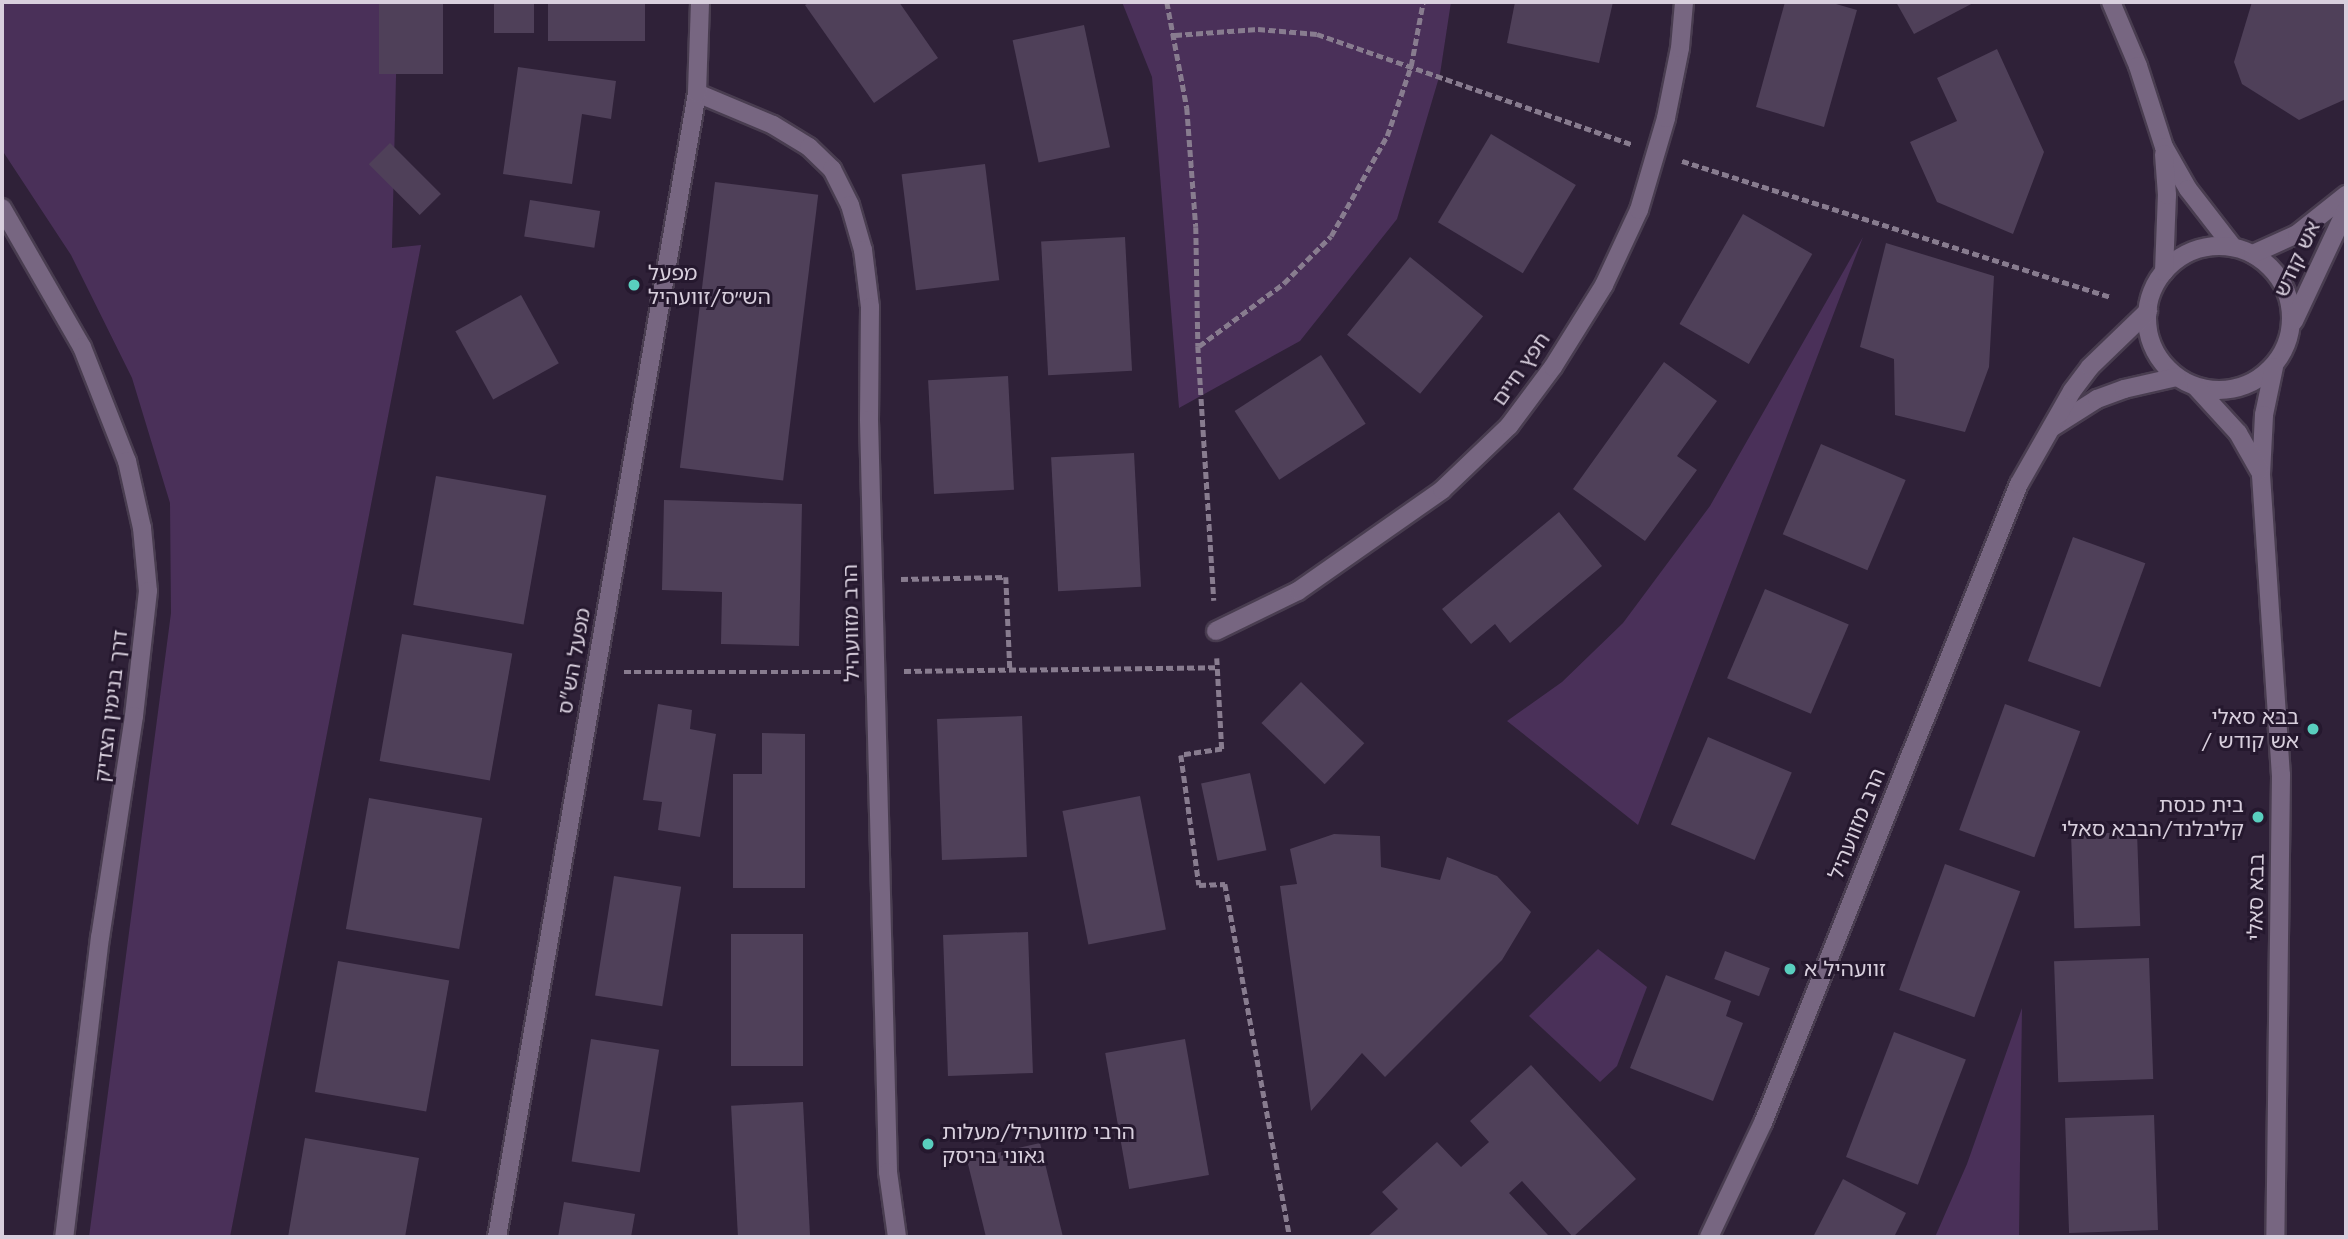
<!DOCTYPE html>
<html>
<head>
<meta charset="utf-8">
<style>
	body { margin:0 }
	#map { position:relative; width:2348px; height:1239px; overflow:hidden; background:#2f2138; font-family:Jost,"Noto Sans Hebrew",sans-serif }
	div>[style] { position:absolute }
	.green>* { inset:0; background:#4a3059 }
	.building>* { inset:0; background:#4f4059; transform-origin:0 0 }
	.path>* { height:4.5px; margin-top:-2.25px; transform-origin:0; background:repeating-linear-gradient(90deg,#887c8f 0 7px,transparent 0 10.5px) }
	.roads { filter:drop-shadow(2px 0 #493d50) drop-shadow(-2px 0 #493d50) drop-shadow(0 2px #493d50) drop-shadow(0 -2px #493d50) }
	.minor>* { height:18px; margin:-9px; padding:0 9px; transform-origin:9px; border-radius:9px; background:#776681 }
	.minor>.ring { margin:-9px; padding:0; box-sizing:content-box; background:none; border:18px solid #776681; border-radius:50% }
	.dots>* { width:19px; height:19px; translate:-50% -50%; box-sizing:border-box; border:4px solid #25182e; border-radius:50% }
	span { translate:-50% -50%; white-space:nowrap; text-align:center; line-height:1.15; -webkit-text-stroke:6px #25182e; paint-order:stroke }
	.street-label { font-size:21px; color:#d8cfdd }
	.poi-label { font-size:21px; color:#d8cfdd }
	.left { translate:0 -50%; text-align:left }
	.right { translate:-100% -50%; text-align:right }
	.frame { position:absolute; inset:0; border:4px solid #d8cfdd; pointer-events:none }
</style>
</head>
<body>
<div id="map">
	<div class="green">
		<div style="clip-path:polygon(2px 2px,389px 2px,397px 34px,392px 248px,421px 245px,230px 1237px,89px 1237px,171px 613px,170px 503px,132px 378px,71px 255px,2px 150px)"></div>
		<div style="clip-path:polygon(1122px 2px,1451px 2px,1440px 74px,1397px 219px,1300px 341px,1179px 408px,1152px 77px)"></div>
		<div style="clip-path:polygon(1863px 237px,1638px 825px,1507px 721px,1562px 682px,1623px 623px,1710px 506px)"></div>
		<div style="clip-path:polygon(1598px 949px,1647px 987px,1617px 1066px,1600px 1082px,1529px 1016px)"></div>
		<div style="clip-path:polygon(2022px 1008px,2019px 1237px,1935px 1237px,1967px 1164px)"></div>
	</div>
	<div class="building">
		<div style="left:379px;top:2px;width:64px;height:72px"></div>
		<div style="left:494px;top:2px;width:40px;height:31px"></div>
		<div style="left:548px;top:2px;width:97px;height:39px"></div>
		<div style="clip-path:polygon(810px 2px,899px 2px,938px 58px,874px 103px,805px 5px)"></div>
		<div style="clip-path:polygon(1515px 2px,1613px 2px,1599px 63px,1507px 43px)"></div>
		<div style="clip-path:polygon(1785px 2px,1829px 2px,1857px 10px,1824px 127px,1756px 107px)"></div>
		<div style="clip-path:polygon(1896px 2px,1975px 2px,1914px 34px)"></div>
		<div style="clip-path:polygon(2252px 2px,2346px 2px,2346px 99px,2299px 120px,2242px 84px,2234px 62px)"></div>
		<div style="left:1084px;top:25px;width:125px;height:73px;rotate:78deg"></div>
		<div style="clip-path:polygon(1997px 49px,2044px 152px,2013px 234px,1937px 202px,1910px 142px,1957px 121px,1937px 78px)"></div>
		<div style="clip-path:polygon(518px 67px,616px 81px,611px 119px,582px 114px,572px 184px,503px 174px)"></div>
		<div style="left:1491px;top:134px;width:99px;height:103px;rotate:31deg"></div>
		<div style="left:390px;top:143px;width:72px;height:30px;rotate:45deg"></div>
		<div style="left:985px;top:164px;width:117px;height:84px;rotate:83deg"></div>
		<div style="left:715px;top:182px;width:104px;height:288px;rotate:7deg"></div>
		<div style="left:530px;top:200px;width:71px;height:37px;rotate:9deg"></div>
		<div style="left:1743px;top:214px;width:80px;height:127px;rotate:30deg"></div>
		<div style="left:1125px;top:237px;width:134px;height:84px;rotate:87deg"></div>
		<div style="clip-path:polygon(1886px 243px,1994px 276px,1989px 367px,1965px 432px,1895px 415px,1894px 359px,1860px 347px)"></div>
		<div style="left:1410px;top:257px;width:94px;height:100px;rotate:39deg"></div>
		<div style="left:521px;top:295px;width:78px;height:75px;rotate:61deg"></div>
		<div style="left:1321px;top:355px;width:82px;height:103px;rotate:57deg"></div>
		<div style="clip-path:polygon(1664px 362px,1717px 401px,1677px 456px,1697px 470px,1645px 541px,1573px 489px)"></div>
		<div style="left:1008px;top:376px;width:114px;height:80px;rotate:87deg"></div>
		<div style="left:1821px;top:444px;width:92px;height:98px;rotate:23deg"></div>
		<div style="left:1134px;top:453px;width:134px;height:83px;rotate:87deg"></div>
		<div style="left:436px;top:476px;width:112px;height:131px;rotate:10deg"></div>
		<div style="clip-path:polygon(664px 500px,802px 504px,799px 646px,721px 644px,722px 592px,662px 590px)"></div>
		<div style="clip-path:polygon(1559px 512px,1602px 566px,1510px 643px,1495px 624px,1471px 644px,1442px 609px)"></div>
		<div style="left:2073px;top:537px;width:77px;height:132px;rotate:20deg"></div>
		<div style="left:1765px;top:589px;width:91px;height:97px;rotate:23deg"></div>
		<div style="left:402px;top:634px;width:112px;height:129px;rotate:10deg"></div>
		<div style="left:1301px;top:682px;width:88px;height:57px;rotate:44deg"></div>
		<div style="clip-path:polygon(658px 704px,692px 710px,690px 729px,716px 734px,700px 837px,658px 830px,662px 802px,643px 800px)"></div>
		<div style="left:2005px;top:704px;width:80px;height:134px;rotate:20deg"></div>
		<div style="left:1022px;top:716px;width:141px;height:85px;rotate:88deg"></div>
		<div style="clip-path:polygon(762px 733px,805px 734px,805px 888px,733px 888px,733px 774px,762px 774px)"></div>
		<div style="left:1708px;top:737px;width:91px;height:95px;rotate:23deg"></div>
		<div style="left:1250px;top:773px;width:79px;height:50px;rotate:78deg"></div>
		<div style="left:1140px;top:796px;width:136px;height:79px;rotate:79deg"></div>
		<div style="left:369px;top:798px;width:115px;height:133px;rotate:10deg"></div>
		<div style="left:2137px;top:832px;width:94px;height:66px;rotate:88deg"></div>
		<div style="clip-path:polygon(1334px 834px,1380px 836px,1381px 867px,1440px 880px,1447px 857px,1497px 876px,1531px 912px,1502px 960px,1385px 1077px,1362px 1053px,1311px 1111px,1280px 886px,1297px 884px,1290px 849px)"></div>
		<div style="left:1945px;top:864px;width:80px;height:134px;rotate:20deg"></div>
		<div style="left:614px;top:876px;width:68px;height:121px;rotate:9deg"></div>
		<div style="left:1028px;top:932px;width:141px;height:85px;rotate:88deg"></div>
		<div style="left:731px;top:934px;width:72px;height:132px"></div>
		<div style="left:1725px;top:951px;width:48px;height:30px;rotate:21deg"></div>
		<div style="left:2149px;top:958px;width:121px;height:95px;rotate:88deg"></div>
		<div style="left:338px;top:961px;width:113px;height:133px;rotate:10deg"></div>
		<div style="clip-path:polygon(1666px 975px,1731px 1001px,1726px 1016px,1743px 1023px,1713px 1101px,1630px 1068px)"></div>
		<div style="left:1894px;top:1032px;width:77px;height:134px;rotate:21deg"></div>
		<div style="left:591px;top:1039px;width:69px;height:124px;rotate:9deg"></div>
		<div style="left:1185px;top:1039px;width:138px;height:81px;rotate:80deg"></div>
		<div style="clip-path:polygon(1531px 1065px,1636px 1179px,1573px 1237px,1522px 1181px,1509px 1193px,1548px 1235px,1545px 1237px,1367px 1237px,1398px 1209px,1382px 1192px,1437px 1142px,1461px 1167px,1489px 1142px,1470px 1121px)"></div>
		<div style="left:803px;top:1102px;width:134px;height:72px;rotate:87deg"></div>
		<div style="left:2154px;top:1115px;width:115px;height:89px;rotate:88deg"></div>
		<div style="clip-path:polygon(305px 1138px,419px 1158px,405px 1237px,288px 1237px)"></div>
		<div style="clip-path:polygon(1040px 1143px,1063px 1237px,986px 1237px,967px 1160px)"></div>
		<div style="clip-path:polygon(1843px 1179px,1906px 1213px,1894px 1237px,1813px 1237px)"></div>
		<div style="clip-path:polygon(564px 1202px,635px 1214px,631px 1237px,558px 1237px)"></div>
	</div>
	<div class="path">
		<div style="left:1167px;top:2px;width:108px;rotate:79.3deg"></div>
		<div style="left:1187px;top:108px;width:119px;rotate:85.7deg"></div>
		<div style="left:1196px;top:227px;width:119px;rotate:89deg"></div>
		<div style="left:1198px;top:346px;width:255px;rotate:86.4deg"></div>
		<div style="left:1175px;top:35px;width:83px;rotate:-4.1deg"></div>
		<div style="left:1258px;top:29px;width:59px;rotate:4.8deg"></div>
		<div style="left:1317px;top:34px;width:333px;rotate:19.3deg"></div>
		<div style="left:1682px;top:161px;width:451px;rotate:17.6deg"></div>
		<div style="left:1199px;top:346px;width:106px;rotate:-36.5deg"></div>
		<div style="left:1284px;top:283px;width:66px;rotate:-45deg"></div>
		<div style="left:1331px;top:236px;width:115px;rotate:-60.8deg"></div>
		<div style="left:1387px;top:136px;width:74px;rotate:-71.1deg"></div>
		<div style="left:1411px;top:66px;width:65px;rotate:-79.4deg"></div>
		<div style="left:901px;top:579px;width:105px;rotate:-1.1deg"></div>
		<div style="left:1006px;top:577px;width:93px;rotate:87.5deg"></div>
		<div style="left:1217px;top:658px;width:91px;rotate:86.9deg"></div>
		<div style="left:1222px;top:749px;width:41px;rotate:171.7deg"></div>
		<div style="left:1181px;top:755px;width:131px;rotate:82.1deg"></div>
		<div style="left:1199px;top:885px;width:26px;rotate:-2deg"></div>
		<div style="left:1225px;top:884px;width:359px;rotate:79.6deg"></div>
		<div style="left:904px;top:671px;width:314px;rotate:-0.7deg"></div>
		<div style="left:624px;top:672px;width:222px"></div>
	</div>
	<div class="roads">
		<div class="minor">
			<div style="left:2111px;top:2px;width:69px;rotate:67.1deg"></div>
			<div style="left:2138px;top:66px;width:85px;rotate:72.2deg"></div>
			<div style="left:2164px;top:147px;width:48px;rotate:60.3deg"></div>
			<div style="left:2188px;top:189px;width:73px;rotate:52.2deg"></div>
			<div style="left:697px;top:93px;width:82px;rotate:22.8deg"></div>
			<div style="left:773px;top:125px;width:42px;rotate:31.4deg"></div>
			<div style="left:809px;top:147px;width:32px;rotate:44deg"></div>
			<div style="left:832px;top:169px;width:40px;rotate:63.4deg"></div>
			<div style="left:850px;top:205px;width:47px;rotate:73.9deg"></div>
			<div style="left:863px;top:250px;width:57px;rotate:83deg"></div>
			<div style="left:870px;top:307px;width:113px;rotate:90.5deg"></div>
			<div style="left:869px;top:420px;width:752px;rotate:88.55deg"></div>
			<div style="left:888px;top:1172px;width:66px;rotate:82.1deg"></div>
			<div style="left:2px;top:208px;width:160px;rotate:60.1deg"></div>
			<div style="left:82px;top:347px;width:123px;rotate:68.5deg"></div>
			<div style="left:127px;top:461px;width:69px;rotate:77.4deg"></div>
			<div style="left:142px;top:528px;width:63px;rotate:84.6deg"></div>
			<div style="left:148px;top:591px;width:126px;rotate:96.4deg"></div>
			<div style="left:134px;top:716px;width:224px;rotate:98.7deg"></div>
			<div style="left:100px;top:937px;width:302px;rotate:96.8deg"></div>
			<div class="ring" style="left:2147px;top:246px;width:126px;height:126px"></div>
			<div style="left:2253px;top:254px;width:48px;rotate:-24.4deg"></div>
			<div style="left:2297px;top:234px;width:63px;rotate:-38.5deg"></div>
			<div style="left:2164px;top:272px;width:77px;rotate:-87.8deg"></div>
			<div style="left:2167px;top:195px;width:41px;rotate:-94.2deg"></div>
			<div style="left:2294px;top:321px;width:123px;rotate:-64.9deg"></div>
			<div style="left:2274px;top:367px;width:49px;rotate:101.8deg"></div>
			<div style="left:2264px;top:415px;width:60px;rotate:92.9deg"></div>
			<div style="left:2261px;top:475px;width:301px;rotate:86.2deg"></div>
			<div style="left:2281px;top:775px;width:462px;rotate:90.7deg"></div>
			<div style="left:2196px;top:387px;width:62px;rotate:47.6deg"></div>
			<div style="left:2238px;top:433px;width:43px;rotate:60.4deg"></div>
			<div style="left:2053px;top:427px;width:52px;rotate:-32.5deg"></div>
			<div style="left:2097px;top:399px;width:29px;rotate:-20deg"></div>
			<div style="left:2124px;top:389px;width:54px;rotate:-12.8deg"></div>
			<div style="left:1216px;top:631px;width:91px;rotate:-26deg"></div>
			<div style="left:1298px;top:591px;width:176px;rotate:-35deg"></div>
			<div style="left:1442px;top:490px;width:93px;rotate:-43.7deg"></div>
			<div style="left:1509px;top:426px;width:74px;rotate:-53.3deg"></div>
			<div style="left:1553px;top:367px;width:97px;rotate:-58.1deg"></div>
			<div style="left:1604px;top:285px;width:83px;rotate:-65deg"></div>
			<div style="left:1639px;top:210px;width:96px;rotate:-73.6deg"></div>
			<div style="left:1666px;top:118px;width:71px;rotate:-78.7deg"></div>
			<div style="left:1680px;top:48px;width:46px;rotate:-85deg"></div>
			<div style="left:497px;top:1237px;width:1161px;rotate:-80.08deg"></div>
			<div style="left:697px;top:93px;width:91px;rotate:-88.1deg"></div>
			<div style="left:1709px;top:1237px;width:126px;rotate:-64.7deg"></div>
			<div style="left:1763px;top:1123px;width:688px;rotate:-68.17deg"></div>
			<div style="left:2019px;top:484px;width:107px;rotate:-60.3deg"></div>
			<div style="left:2072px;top:391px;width:30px;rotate:-53deg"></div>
			<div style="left:2090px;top:367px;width:81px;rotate:-44deg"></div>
		</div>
	</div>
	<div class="dots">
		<div style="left:634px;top:285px;background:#59cebe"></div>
		<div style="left:2313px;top:729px;background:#59cebe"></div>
		<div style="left:2258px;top:817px;background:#59cebe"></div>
		<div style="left:1790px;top:969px;background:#59cebe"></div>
		<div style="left:928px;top:1144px;background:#59cebe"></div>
	</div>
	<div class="street-label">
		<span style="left:2297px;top:259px;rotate:-65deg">אש קודש</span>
		<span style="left:1521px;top:369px;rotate:-55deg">חפץ חיים</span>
		<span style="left:851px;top:623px;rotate:-91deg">הרב מזוועהיל</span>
		<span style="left:574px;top:661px;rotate:-80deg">מפעל הש"ס</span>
		<span style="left:111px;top:706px;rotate:-83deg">דרך בנימין הצדיק</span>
		<span style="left:1857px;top:824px;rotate:-68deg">הרב מזוועהיל</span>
		<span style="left:2256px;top:897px;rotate:-89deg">בבא סאלי</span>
	</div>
	<div class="poi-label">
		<span class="left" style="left:648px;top:285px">מפעל<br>הש״ס/זוועהיל</span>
		<span class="right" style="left:2299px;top:729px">בבא סאלי<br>/ אש קודש</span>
		<span class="right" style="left:2244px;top:817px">בית כנסת<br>קליבלנד/הבבא סאלי</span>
		<span class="left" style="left:1804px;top:969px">זוועהיל א</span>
		<span class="left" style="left:942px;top:1144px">הרבי מזוועהיל/מעלות<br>גאוני בריסק</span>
	</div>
	<div class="frame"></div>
</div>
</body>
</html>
